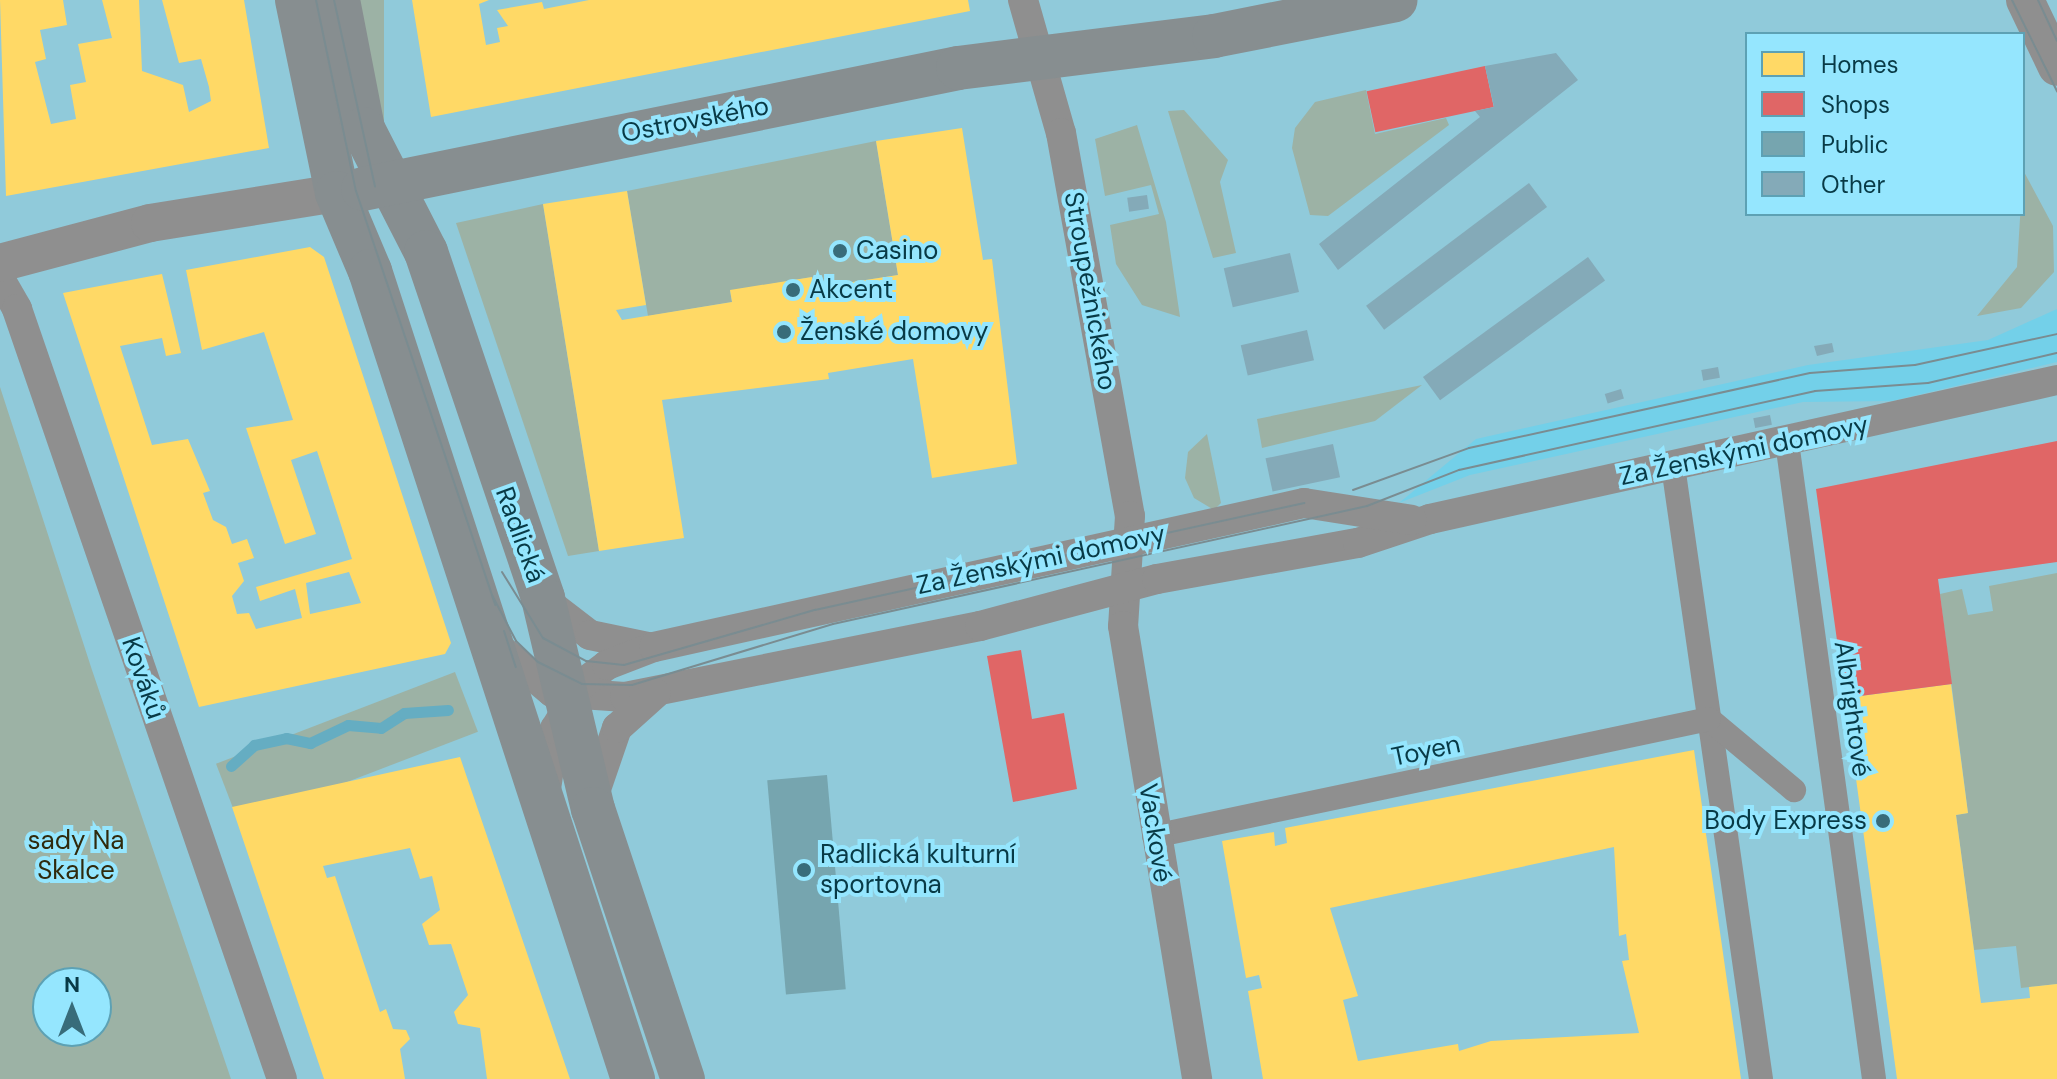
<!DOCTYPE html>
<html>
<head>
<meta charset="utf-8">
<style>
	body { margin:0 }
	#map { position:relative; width:2057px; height:1079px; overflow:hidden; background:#90cada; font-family:"DM Sans",sans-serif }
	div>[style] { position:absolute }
	.built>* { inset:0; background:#73d0e9 }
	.green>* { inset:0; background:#9cb2a5; transform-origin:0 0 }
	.homes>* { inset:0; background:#ffd966 }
	.shops>* { inset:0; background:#e06666; transform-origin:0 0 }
	.public>* { inset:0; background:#76a5af; transform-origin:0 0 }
	.stream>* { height:11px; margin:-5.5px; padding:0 5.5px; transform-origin:5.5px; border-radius:5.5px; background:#65adc2 }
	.building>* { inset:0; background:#84aab8; transform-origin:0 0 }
	.pedestrian>* { height:24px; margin:-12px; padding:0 12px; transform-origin:12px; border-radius:12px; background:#8f8f8f }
	.minor>* { height:30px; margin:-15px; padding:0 15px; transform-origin:15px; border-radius:15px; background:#8f8f8f }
	.tertiary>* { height:38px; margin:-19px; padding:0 19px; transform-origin:19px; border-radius:19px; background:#8f8f8f }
	.secondary>* { height:44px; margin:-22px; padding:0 22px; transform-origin:22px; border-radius:22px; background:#878e90 }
	.tram>* { height:2px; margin:-1px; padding:0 1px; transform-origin:1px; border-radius:1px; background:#7a8c91 }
	.dots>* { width:22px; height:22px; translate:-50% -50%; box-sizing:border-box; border:4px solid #95e6fe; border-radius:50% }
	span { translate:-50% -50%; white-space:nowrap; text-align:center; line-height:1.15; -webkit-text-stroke:8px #95e6fe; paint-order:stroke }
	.street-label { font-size:26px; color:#083a46 }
	.poi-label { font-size:26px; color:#083a46 }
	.left { translate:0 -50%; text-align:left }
	.right { translate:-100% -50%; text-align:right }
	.park-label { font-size:26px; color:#302a0d }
	.legend { position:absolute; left:1745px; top:32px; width:280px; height:184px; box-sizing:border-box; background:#95e6fe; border:2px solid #5da1b4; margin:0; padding:10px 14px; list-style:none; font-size:24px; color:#083a46 }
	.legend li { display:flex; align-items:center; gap:16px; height:40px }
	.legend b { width:40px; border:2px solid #5da1b4 }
	.north { position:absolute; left:32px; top:967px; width:80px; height:80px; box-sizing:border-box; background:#95e6fe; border:2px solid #5da1b4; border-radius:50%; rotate:0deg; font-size:22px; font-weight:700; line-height:32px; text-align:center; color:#083a46 }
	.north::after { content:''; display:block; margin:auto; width:28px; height:36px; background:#386c7a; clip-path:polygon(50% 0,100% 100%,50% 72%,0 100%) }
</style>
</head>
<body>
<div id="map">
	<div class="built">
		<div style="clip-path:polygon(2057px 309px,2057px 362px,1892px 401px,1803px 402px,1470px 475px,1399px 503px,1476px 439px,1808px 365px,1988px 340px)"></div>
	</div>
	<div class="green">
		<div style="left:350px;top:0;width:34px;height:129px"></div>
		<div style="clip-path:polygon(1366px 90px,1375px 134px,1446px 118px,1449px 125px,1328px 216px,1310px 215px,1292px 148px,1295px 128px,1315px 102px)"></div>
		<div style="clip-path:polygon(1184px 110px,1228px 160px,1220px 182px,1236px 253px,1213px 258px,1168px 111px)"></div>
		<div style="clip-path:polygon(1137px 125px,1166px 222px,1180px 317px,1142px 305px,1116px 264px,1110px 225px,1159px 214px,1151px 185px,1105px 196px,1095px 139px)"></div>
		<div style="clip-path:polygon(876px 141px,898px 275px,814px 288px,812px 277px,730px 291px,732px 302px,648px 316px,627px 191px)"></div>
		<div style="clip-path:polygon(2023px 170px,2053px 226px,2054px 272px,2021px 308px,1977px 316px,2017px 267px)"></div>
		<div style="clip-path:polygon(543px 204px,599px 551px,568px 556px,456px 223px)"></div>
		<div style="clip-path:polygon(1422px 385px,1375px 421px,1262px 448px,1257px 419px)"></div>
		<div style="clip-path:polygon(evenodd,0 387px,92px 670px,231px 1079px,0 1079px,0 387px,48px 983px,96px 983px,96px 1031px,48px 1031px,48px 983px)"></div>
		<div style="clip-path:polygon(1207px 434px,1221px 503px,1214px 510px,1194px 498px,1185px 478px,1188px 452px)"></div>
		<div style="clip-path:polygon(2057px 573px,2057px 984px,2021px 988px,2016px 946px,1974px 950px,1956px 815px,1968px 813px,1940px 594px,1962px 589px,1968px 615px,1993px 611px,1989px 586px)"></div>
		<div style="left:455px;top:672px;width:64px;height:256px;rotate:69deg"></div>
	</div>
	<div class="homes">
		<div style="clip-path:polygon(0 0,63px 0,67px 25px,40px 30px,46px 59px,35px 62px,51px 124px,76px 119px,70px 85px,86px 82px,78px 44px,112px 38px,102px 0,139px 0,142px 71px,183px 85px,189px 112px,211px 101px,209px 87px,201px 59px,179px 63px,162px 0,244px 0,269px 148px,6px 196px)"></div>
		<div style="clip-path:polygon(412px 0,489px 0,479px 4px,486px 45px,500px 42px,497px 28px,508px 26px,497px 10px,542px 2px,544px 9px,589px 0,968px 0,970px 11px,431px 117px)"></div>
		<div style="clip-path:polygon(962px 128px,983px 260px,992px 259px,1017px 464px,932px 478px,913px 359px,828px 373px,829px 379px,662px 400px,684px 538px,599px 551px,543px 204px,627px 191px,646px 305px,616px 310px,622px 320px,732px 302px,730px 290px,812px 277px,814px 288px,898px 275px,876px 141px)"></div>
		<div style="clip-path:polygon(evenodd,310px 247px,324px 257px,451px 643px,445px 654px,199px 707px,63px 293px,162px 274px,181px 353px,166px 356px,162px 338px,120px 346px,152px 445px,188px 439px,210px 491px,203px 493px,213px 520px,226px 527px,232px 544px,247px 539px,254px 558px,238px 563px,244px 581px,232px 596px,237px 614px,249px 613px,256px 629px,302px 618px,295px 589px,260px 601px,256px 587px,352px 559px,317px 451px,291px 460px,316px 534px,285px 544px,246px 428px,293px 420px,264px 332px,202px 350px,186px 270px,310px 247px,349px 572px,361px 603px,310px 614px,306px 583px,349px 572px)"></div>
		<div style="clip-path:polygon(1951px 684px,1968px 813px,1956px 815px,1981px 1003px,2030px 998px,2029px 987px,2057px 984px,2057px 1079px,1897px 1079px,1845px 698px)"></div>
		<div style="clip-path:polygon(evenodd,1694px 750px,1741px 1079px,1263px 1079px,1248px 991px,1262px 988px,1259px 975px,1246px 978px,1222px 841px,1274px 832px,1275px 846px,1287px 843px,1285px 828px,1694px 750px,1614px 847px,1619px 936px,1626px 934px,1629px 960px,1622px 961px,1639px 1033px,1491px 1041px,1459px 1051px,1458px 1044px,1358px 1061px,1343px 1000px,1358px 996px,1330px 908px,1614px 847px)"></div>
		<div style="clip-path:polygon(460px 757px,570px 1079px,487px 1079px,480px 1028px,458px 1024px,454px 1012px,468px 995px,451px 944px,429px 945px,422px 924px,440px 910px,432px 876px,420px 879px,410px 848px,323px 866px,327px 878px,335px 876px,380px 1012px,386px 1009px,393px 1029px,406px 1030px,410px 1039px,400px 1049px,405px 1079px,324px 1079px,232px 807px)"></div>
	</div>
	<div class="shops">
		<div style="left:1485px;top:66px;width:42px;height:121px;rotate:78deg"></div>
		<div style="clip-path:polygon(2057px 441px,2057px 562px,1938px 579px,1952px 684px,1845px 698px,1816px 489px)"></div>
		<div style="clip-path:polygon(1021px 650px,1032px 719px,1064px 713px,1077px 789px,1013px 802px,987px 656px)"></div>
	</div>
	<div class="public">
		<div style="left:827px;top:775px;width:215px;height:60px;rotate:85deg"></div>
	</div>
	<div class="stream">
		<div style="left:231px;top:766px;width:31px;rotate:-42deg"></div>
		<div style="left:254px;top:745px;width:33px;rotate:-12deg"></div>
		<div style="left:286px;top:738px;width:25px;rotate:12deg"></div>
		<div style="left:310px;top:743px;width:42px;rotate:-25.3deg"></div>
		<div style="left:348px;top:725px;width:33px;rotate:5deg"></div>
		<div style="left:381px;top:728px;width:27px;rotate:-33deg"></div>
		<div style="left:404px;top:713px;width:44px;rotate:-3.9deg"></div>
	</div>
	<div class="building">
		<div style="clip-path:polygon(1556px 53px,1578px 80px,1338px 270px,1319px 244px,1480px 117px,1475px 111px,1494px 107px,1485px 66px)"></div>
		<div style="left:1529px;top:183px;width:30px;height:204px;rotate:53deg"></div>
		<div style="left:1147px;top:195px;width:14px;height:20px;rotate:82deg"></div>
		<div style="left:1290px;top:253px;width:40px;height:68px;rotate:77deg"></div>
		<div style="left:1588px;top:257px;width:29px;height:204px;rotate:54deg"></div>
		<div style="left:1307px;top:330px;width:31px;height:68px;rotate:77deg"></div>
		<div style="clip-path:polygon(1832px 343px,1834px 352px,1817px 356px,1814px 346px)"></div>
		<div style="left:1718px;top:367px;width:11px;height:17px;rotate:80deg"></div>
		<div style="left:1621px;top:389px;width:10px;height:17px;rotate:73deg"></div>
		<div style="left:1770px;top:415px;width:10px;height:17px;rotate:79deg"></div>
		<div style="left:1333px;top:444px;width:34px;height:69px;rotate:78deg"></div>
	</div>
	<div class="pedestrian">
		<div style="left:1787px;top:442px;width:643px;rotate:82.22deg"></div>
		<div style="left:1673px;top:466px;width:619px;rotate:81.83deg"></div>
		<div style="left:1709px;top:719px;width:111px;rotate:39.9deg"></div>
		<div style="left:1154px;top:836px;width:567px;rotate:-11.9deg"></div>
	</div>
	<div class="minor">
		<div style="left:1023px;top:0;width:138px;rotate:74.1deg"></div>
		<div style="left:1061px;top:133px;width:389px;rotate:79.8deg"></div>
		<div style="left:1130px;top:516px;width:110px;rotate:93.6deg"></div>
		<div style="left:1123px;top:626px;width:459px;rotate:80.7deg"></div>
		<div style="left:0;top:279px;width:34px;rotate:60deg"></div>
		<div style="left:17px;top:309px;width:814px;rotate:71.01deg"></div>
		<div style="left:543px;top:599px;width:59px;rotate:37.5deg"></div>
		<div style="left:590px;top:635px;width:59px;rotate:11.7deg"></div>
		<div style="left:497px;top:646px;width:72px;rotate:39.9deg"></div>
		<div style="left:552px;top:692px;width:73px;rotate:3.9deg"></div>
		<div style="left:625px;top:697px;width:362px;rotate:-11.3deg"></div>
		<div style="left:980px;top:626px;width:183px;rotate:-14.9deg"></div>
		<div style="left:1157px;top:579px;width:204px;rotate:-10.2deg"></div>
		<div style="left:1358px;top:543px;width:76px;rotate:-18.4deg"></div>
		<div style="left:1430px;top:519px;width:642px;rotate:-12.5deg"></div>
		<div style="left:546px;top:789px;width:61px;rotate:-81.5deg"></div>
		<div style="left:555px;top:729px;width:52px;rotate:-59deg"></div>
		<div style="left:582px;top:684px;width:31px;rotate:-37deg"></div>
		<div style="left:607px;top:665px;width:50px;rotate:-21deg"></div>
		<div style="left:654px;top:647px;width:666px;rotate:-12.49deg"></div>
		<div style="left:1304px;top:503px;width:109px;rotate:8.9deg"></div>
		<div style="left:594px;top:795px;width:71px;rotate:-71.1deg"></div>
		<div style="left:617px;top:728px;width:52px;rotate:-41.9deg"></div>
	</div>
	<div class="tertiary">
		<div style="left:2025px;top:0;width:74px;rotate:64.5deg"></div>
		<div style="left:0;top:263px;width:155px;rotate:-14.9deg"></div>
		<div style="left:150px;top:223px;width:189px;rotate:-9.1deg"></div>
	</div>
	<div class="secondary">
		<div style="left:297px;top:0;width:197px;rotate:78.3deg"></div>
		<div style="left:337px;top:193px;width:85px;rotate:67.1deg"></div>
		<div style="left:370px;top:271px;width:850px;rotate:71.97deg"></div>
		<div style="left:338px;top:0;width:131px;rotate:79deg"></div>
		<div style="left:363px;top:129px;width:138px;rotate:62.9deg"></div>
		<div style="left:426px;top:252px;width:365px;rotate:71.3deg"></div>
		<div style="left:543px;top:598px;width:217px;rotate:76.7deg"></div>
		<div style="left:593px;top:809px;width:285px;rotate:71.6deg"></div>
		<div style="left:363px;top:189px;width:607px;rotate:-11.49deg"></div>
		<div style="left:958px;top:68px;width:258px;rotate:-7.1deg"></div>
		<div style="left:1214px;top:36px;width:185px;rotate:-11.2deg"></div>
	</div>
	<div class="tram">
		<div style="left:316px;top:0;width:195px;rotate:78.2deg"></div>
		<div style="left:356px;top:191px;width:437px;rotate:71.4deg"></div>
		<div style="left:334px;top:0;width:191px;rotate:77.6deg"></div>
		<div style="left:2012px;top:0;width:102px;rotate:63.7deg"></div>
		<div style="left:2038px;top:0;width:45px;rotate:65.1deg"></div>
		<div style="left:1353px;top:490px;width:123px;rotate:-19.9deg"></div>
		<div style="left:1469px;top:448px;width:349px;rotate:-12.4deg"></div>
		<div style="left:1810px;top:373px;width:105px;rotate:-4.4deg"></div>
		<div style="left:1915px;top:365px;width:145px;rotate:-12.3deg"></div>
		<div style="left:502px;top:572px;width:78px;rotate:58.2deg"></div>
		<div style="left:543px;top:638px;width:49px;rotate:28.1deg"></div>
		<div style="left:586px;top:661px;width:38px;rotate:6deg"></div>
		<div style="left:624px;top:665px;width:199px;rotate:-16.1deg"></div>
		<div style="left:815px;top:610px;width:501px;rotate:-12.34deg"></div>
		<div style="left:492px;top:595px;width:52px;rotate:62.4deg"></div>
		<div style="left:516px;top:641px;width:30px;rotate:44deg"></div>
		<div style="left:538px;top:662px;width:49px;rotate:26.6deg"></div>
		<div style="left:582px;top:684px;width:50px;rotate:1.1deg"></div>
		<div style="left:632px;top:685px;width:210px;rotate:-16.9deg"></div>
		<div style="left:833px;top:624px;width:547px;rotate:-12.46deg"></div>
		<div style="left:1367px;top:506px;width:99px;rotate:-21.4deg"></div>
		<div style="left:1459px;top:470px;width:365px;rotate:-12.5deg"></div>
		<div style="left:1815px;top:391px;width:113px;rotate:-4deg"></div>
		<div style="left:1928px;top:383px;width:132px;rotate:-13.1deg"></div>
		<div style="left:504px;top:631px;width:38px;rotate:72deg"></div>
	</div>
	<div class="dots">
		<div style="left:840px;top:251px;background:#386c7a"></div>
		<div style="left:793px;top:290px;background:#386c7a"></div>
		<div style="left:784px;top:332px;background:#386c7a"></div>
		<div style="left:1883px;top:821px;background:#386c7a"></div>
		<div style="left:804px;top:870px;background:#386c7a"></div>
	</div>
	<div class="street-label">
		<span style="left:695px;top:120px;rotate:-11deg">Ostrovského</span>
		<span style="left:1090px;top:291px;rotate:80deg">Stroupežnického</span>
		<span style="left:1744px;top:451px;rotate:-12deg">Za Ženskými domovy</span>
		<span style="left:520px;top:535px;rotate:70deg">Radlická</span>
		<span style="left:1041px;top:560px;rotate:-12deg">Za Ženskými domovy</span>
		<span style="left:143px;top:678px;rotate:71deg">Kováků</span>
		<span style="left:1852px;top:709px;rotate:82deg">Albrightové</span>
		<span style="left:1426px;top:751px;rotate:-12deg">Toyen</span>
		<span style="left:1155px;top:833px;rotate:81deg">Vackové</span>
	</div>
	<div class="poi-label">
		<span class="left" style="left:856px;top:251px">Casino</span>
		<span class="left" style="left:809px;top:290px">Akcent</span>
		<span class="left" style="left:800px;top:332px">Ženské domovy</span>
		<span class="right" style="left:1867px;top:821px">Body Express</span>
		<span class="left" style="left:820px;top:870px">Radlická kulturní<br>sportovna</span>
	</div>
	<div class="park-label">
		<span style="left:76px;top:856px">sady Na<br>Skalce</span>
	</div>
	<ul class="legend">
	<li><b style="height:22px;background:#ffd966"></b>Homes</li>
	<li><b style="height:22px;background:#e06666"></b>Shops</li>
	<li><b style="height:22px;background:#76a5af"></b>Public</li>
	<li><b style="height:22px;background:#84aab8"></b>Other</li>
	</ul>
	<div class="north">N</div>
</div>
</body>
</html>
